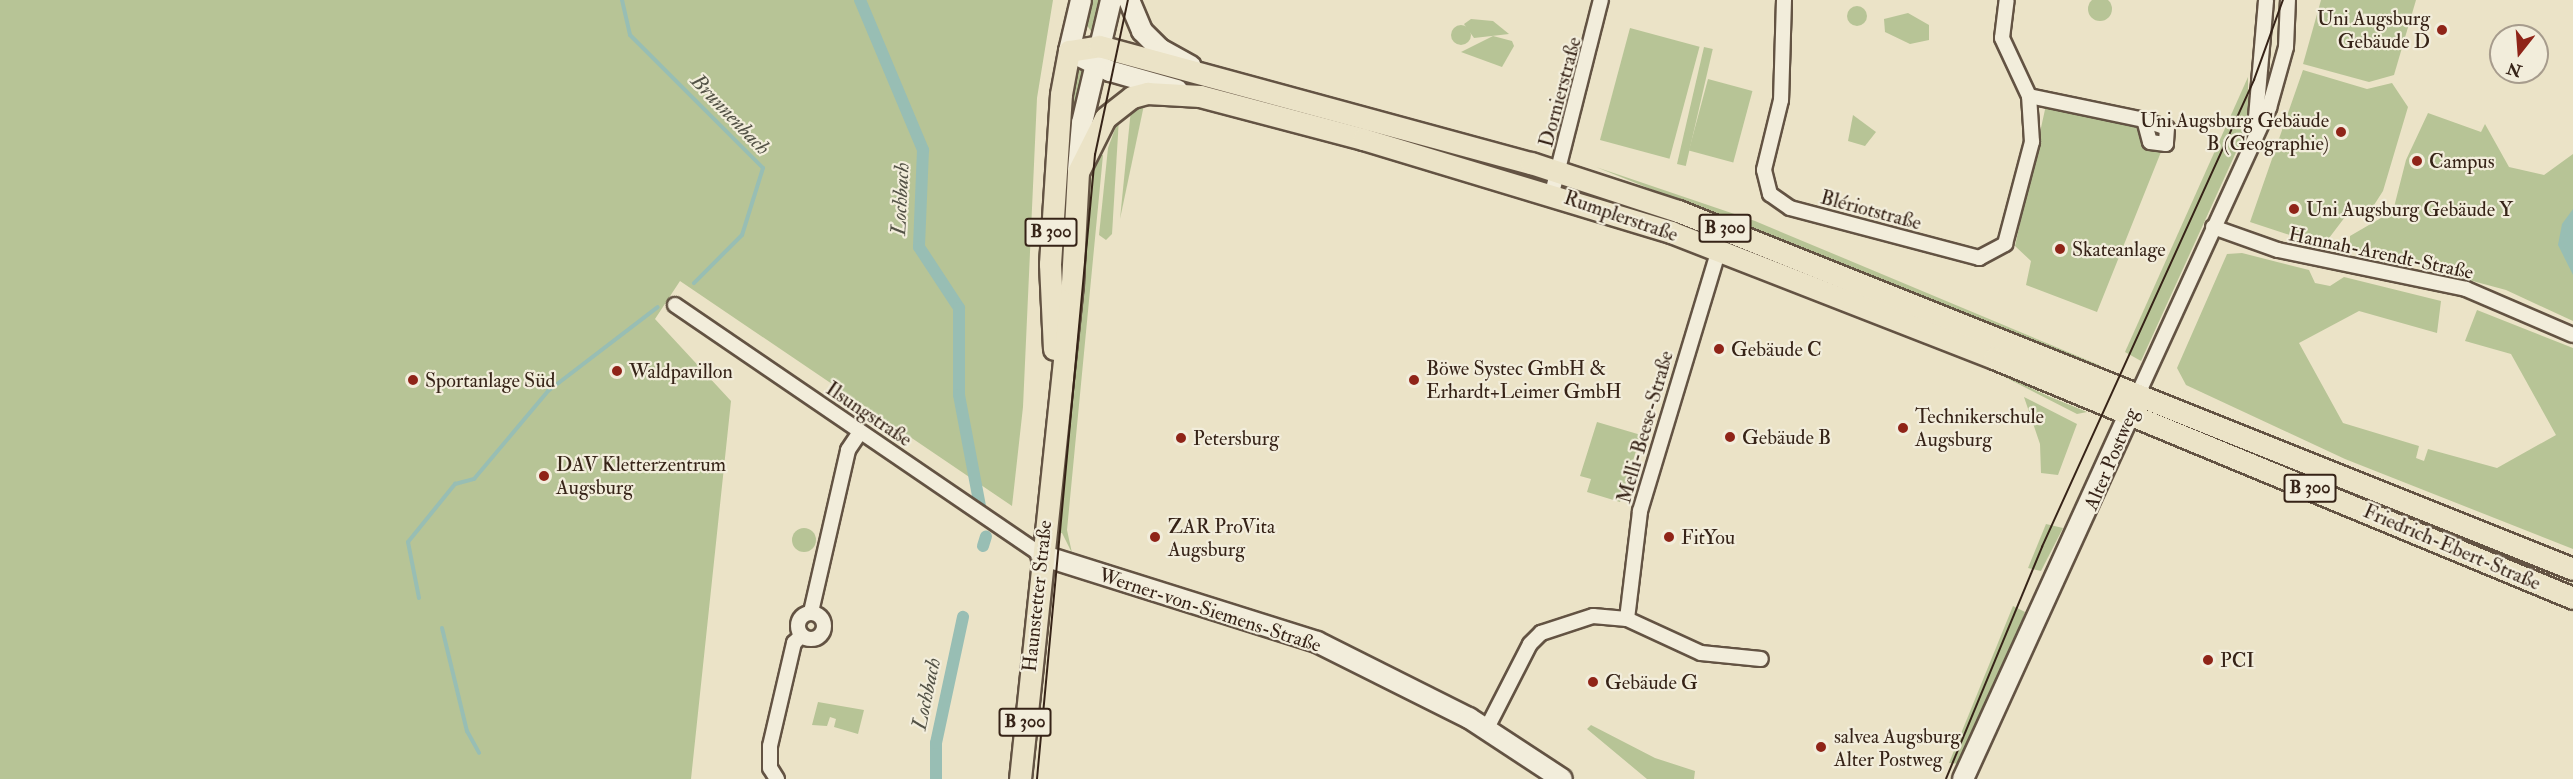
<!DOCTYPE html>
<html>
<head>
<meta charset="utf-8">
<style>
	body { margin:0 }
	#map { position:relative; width:2573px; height:779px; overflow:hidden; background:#ebe3c7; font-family:"IM FELL Double Pica",serif }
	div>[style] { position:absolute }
	.green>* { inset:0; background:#b7c496; transform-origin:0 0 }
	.round { border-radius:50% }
	.water>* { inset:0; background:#98beb4 }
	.stream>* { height:4px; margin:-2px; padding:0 2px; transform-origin:2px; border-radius:2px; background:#98beb4 }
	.canal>* { height:12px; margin:-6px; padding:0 6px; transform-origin:6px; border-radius:6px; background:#98beb4 }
	.roads { filter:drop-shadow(2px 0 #635343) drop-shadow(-2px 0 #635343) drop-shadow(0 2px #635343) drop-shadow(0 -2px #635343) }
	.street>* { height:14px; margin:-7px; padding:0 7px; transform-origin:7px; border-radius:7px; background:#f2eddb }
	.street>.ring { margin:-7px; padding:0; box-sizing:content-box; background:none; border:14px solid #f2eddb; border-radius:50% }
	.secondary>* { height:20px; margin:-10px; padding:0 10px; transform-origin:10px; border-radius:10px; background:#f2eddb }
	.primary>* { height:21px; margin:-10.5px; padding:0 10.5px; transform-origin:10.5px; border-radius:10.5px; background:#ebe3c7 }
	.tram>* { height:1.5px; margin:-0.75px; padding:0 0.75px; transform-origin:0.75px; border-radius:0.75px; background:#362317 }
	.dots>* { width:16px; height:16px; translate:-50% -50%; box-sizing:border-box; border:3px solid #f2eddb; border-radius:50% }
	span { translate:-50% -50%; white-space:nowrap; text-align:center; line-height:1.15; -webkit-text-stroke:4.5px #f2eddb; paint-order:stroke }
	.shield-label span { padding:2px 4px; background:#f2eddb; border:2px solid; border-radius:4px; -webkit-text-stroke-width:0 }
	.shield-label { font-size:18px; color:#362317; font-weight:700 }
	.poi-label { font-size:20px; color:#362317 }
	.right { translate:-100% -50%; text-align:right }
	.left { translate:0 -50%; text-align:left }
	.street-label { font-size:20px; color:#362317 }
	.water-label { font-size:21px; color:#535246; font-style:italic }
	.north { position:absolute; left:2489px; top:24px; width:60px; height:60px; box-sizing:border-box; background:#f2eddb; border:2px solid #a79c8d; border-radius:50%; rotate:197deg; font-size:16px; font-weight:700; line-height:24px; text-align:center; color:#362317 }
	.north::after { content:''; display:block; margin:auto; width:21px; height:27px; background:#8f2418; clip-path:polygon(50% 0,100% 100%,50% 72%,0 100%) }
</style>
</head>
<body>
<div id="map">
	<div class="green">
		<div class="round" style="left:2088px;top:-3px;width:24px;height:24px"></div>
		<div style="clip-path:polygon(0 0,1053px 0,1037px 98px,1023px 407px,1012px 506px,680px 281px,655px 319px,731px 401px,691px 779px,0 779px)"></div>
		<div style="clip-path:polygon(1092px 0,1104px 0,1093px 34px,1086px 24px)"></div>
		<div style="clip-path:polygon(2321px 0,2416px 0,2394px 75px,2369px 82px,2303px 64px)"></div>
		<div class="round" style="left:1847px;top:6px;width:20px;height:20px"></div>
		<div style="clip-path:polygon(1908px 13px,1929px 25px,1929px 40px,1910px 44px,1885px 32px,1884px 19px)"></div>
		<div style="clip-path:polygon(1471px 19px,1493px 21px,1509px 34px,1474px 38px,1464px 24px)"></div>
		<div class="round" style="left:1451px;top:25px;width:20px;height:20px"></div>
		<div style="left:1630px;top:28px;width:72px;height:116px;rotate:15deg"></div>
		<div style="clip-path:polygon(1493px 36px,1512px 41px,1514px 46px,1502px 67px,1461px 52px)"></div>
		<div style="left:1704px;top:47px;width:9px;height:120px;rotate:13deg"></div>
		<div style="clip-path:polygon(1080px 70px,1085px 73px,1062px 271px,1057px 267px,1063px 128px,1075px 71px)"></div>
		<div style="clip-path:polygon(2303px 70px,2367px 89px,2392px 83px,2408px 107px,2383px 191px,2374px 205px,2345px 217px,2323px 246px,2250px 222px)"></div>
		<div style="clip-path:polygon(2248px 77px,2248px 126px,2141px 361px,2125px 352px)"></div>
		<div style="left:1708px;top:79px;width:46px;height:74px;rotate:15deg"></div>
		<div style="clip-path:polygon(1144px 105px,1120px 219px,1131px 109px)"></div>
		<div style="clip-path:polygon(2046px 105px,2135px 124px,2148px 149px,2161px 152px,2097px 312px,2026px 285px,2031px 261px,2015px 246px)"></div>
		<div style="clip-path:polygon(2428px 113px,2481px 132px,2485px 124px,2509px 167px,2544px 175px,2573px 154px,2573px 321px,2506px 290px,2350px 248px,2350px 236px,2393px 211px,2406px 160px)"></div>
		<div style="clip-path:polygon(1853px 115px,1876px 132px,1865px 146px,1848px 141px)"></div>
		<div style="clip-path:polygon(1119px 118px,1112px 234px,1106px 240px,1099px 235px,1108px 148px)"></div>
		<div style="clip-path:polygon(1094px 155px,1103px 155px,1067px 530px,1072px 553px,1062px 533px,1054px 534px)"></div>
		<div style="clip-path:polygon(1596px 167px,1755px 221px,2099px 365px,2105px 372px)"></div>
		<div style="clip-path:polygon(2242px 253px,2309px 270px,2315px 283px,2330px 286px,2344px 277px,2441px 301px,2437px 333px,2359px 311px,2299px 343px,2343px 423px,2419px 446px,2416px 458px,2424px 461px,2428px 449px,2497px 468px,2556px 435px,2511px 354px,2465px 341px,2477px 310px,2573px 348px,2573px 549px,2345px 459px,2186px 385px,2177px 368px,2227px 254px)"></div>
		<div style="clip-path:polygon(1964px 356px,2048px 396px,2087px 412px,2077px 414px)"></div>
		<div style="clip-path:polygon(2024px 397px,2077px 424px,2058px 475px,2041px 473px,2040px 444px)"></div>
		<div style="clip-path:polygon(1597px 422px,1641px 435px,1620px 502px,1587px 492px,1591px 479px,1580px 476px)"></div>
		<div style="clip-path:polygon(2046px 524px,2063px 528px,2041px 571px,2028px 568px)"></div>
		<div class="round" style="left:792px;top:528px;width:24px;height:24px"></div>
		<div style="clip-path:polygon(2013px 606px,2025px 612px,2016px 639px,1962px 764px,1949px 763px)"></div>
		<div style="clip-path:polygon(818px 702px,864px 710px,858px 734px,834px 727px,836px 719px,830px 717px,827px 726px,812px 725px)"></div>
		<div style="clip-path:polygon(1591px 725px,1655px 758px,1695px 771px,1694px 779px,1647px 779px,1587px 729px)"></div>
	</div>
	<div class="water">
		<div style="clip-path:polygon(2573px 209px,2573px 275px,2558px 245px,2562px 224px)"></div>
	</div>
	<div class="stream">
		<div style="left:622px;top:0;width:36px;rotate:77deg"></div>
		<div style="left:630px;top:35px;width:188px;rotate:45deg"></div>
		<div style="left:763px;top:168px;width:70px;rotate:107.4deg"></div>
		<div style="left:742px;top:235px;width:68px;rotate:135deg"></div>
		<div style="left:419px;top:598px;width:57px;rotate:-101.1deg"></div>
		<div style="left:408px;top:542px;width:75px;rotate:-51deg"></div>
		<div style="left:455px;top:484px;width:20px;rotate:-15deg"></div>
		<div style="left:474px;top:479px;width:115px;rotate:-49.9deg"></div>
		<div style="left:548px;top:391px;width:138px;rotate:-37.4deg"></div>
		<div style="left:442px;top:628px;width:106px;rotate:76.4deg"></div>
		<div style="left:467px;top:731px;width:25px;rotate:61deg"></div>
	</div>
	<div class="canal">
		<div style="left:860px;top:0;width:163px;rotate:67.2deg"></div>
		<div style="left:923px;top:150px;width:97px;rotate:92.4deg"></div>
		<div style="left:919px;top:247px;width:73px;rotate:56.7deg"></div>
		<div style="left:959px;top:308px;width:87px;rotate:90deg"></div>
		<div style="left:959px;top:395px;width:113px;rotate:79.3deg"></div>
		<div style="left:983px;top:546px;width:10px;rotate:-73deg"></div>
		<div style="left:936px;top:779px;width:36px;rotate:-90deg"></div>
		<div style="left:936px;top:743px;width:129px;rotate:-77.9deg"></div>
	</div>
	<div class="roads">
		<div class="street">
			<div style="left:1784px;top:0;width:100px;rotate:91.7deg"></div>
			<div style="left:1781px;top:100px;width:72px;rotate:103.7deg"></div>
			<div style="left:1764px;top:170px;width:25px;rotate:76deg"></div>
			<div style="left:1770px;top:194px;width:24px;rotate:35deg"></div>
			<div style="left:1790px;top:208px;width:196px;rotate:14.8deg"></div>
			<div style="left:1979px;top:258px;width:30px;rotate:-28deg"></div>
			<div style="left:2005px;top:244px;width:106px;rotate:-75.2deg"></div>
			<div style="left:2032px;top:142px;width:46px;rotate:-93.7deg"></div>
			<div style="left:2029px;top:96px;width:64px;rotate:-115deg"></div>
			<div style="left:2002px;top:38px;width:38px;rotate:-83deg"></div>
			<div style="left:2029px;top:96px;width:117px;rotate:11.8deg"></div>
			<div style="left:2144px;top:120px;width:24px;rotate:19deg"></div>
			<div style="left:2167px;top:128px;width:16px;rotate:94deg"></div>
			<div style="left:2166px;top:144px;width:16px;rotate:-173deg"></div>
			<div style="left:2150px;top:142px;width:23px;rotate:-105deg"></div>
			<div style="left:2255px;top:129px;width:129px;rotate:-85.1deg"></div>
			<div style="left:1552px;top:193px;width:199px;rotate:-75.8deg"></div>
			<div style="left:2213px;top:227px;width:69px;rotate:19.5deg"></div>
			<div style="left:2278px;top:250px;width:192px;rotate:11.7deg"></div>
			<div style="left:2466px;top:289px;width:116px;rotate:23.3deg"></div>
			<div style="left:675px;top:305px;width:443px;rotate:34.3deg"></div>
			<div style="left:2138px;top:394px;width:315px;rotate:-65.4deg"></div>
			<div style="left:2269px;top:108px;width:63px;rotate:-74.4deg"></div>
			<div style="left:2286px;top:47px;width:47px;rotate:-87.6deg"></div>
			<div style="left:811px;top:612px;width:166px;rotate:-77.1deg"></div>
			<div style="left:848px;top:450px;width:22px;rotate:-56deg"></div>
			<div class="ring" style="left:798px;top:613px;width:12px;height:12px"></div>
			<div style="left:1627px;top:619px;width:109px;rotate:-83.1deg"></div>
			<div style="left:1640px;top:511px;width:273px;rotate:-73.2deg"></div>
			<div style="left:1487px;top:728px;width:94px;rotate:-62.9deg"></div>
			<div style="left:1530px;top:644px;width:16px;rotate:-45deg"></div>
			<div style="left:1541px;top:633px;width:55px;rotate:-18.1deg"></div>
			<div style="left:1593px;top:616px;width:34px;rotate:5deg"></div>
			<div style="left:1627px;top:619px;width:81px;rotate:24.7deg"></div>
			<div style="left:1701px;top:653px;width:60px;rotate:5.7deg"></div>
			<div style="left:777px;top:779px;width:13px;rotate:-122deg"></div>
			<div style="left:770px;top:768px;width:22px;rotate:-90deg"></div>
			<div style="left:770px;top:746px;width:106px;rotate:-76.9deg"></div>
			<div style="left:794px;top:643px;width:11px;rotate:-45deg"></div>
		</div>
		<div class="secondary">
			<div style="left:1081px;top:0;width:52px;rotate:103.2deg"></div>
			<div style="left:1069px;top:51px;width:46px;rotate:26deg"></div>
			<div style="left:1110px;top:71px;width:70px;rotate:15.8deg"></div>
			<div style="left:1129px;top:0;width:34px;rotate:67deg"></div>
			<div style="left:1142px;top:31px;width:25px;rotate:45deg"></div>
			<div style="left:1160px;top:49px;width:35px;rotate:29deg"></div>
			<div style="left:1078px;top:170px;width:47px;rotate:-85.1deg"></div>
			<div style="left:1082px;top:123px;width:126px;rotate:-76.7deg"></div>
			<div style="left:1041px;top:555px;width:289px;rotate:17.5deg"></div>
			<div style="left:1317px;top:642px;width:170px;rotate:26.6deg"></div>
			<div style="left:1469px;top:718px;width:111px;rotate:33.3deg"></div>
			<div style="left:1963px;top:779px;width:418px;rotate:-65.5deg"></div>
		</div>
		<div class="primary">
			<div style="left:1054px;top:349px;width:85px;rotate:-92.7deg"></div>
			<div style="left:1050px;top:264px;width:170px;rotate:-86.3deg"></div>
			<div style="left:1061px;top:94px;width:44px;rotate:-79.5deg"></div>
			<div style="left:1069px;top:51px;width:30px;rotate:-9deg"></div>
			<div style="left:1099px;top:46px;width:448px;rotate:15.2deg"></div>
			<div style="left:1531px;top:163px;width:155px;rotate:18.1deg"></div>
			<div style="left:1678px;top:211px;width:964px;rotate:21.8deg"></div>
			<div style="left:1020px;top:779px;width:499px;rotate:-84deg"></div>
			<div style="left:1072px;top:283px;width:111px;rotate:-86.9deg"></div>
			<div style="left:1078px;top:172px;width:60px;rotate:-63.4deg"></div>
			<div style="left:1105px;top:118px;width:34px;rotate:-38deg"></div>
			<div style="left:1132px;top:97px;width:16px;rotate:-15deg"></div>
			<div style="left:1147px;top:93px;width:53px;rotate:3.2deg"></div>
			<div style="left:1200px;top:96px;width:169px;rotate:14.8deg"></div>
			<div style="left:1363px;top:139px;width:322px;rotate:16.8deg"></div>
			<div style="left:1671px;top:232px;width:347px;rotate:21.3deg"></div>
			<div style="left:1994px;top:358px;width:627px;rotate:22.51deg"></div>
		</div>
	</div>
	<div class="tram">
		<div style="left:1037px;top:779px;width:627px;rotate:-84.69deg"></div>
		<div style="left:1095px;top:155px;width:158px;rotate:-78deg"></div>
		<div style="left:1946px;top:779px;width:251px;rotate:-67.5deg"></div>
		<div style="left:2042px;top:547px;width:513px;rotate:-65.58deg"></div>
		<div style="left:2254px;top:80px;width:85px;rotate:-70.1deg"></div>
	</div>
	<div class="dots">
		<div style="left:2442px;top:30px;background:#8f2418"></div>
		<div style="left:2341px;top:132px;background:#8f2418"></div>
		<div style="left:2417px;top:161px;background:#8f2418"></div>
		<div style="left:2294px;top:209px;background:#8f2418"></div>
		<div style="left:2060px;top:249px;background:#8f2418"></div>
		<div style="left:1719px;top:349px;background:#8f2418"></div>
		<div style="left:617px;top:371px;background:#8f2418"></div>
		<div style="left:413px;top:380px;background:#8f2418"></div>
		<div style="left:1414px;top:380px;background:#8f2418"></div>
		<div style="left:1903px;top:428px;background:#8f2418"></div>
		<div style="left:1730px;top:437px;background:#8f2418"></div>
		<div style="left:1181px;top:438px;background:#8f2418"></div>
		<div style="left:544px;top:476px;background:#8f2418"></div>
		<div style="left:1155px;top:537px;background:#8f2418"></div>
		<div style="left:1669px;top:537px;background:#8f2418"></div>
		<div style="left:2208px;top:660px;background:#8f2418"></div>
		<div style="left:1593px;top:682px;background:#8f2418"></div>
		<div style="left:1821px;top:747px;background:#8f2418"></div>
	</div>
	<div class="shield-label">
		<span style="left:1725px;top:228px">B 300</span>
		<span style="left:1051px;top:232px">B 300</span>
		<span style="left:2310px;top:488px">B 300</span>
		<span style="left:1025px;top:722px">B 300</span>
	</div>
	<div class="poi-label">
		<span class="right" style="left:2430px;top:30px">Uni Augsburg<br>Gebäude D</span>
		<span class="right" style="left:2329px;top:132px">Uni Augsburg Gebäude<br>B (Geographie)</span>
		<span class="left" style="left:2429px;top:161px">Campus</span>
		<span class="left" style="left:2306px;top:209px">Uni Augsburg Gebäude Y</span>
		<span class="left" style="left:2072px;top:249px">Skateanlage</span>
		<span class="left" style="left:1731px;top:349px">Gebäude C</span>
		<span class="left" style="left:1426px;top:380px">Böwe Systec GmbH &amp;<br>Erhardt+Leimer GmbH</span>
		<span class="left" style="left:629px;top:371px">Waldpavillon</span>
		<span class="left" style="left:425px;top:380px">Sportanlage Süd</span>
		<span class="left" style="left:1915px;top:428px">Technikerschule<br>Augsburg</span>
		<span class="left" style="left:1742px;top:437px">Gebäude B</span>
		<span class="left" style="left:1193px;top:438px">Petersburg</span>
		<span class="left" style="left:556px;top:476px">DAV Kletterzentrum<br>Augsburg</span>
		<span class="left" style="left:1168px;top:538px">ZAR ProVita<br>Augsburg</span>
		<span class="left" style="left:1681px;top:537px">FitYou</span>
		<span class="left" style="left:2220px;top:660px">PCI</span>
		<span class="left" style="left:1605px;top:682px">Gebäude G</span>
		<span class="left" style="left:1834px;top:748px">salvea Augsburg<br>Alter Postweg</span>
	</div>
	<div class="street-label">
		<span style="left:1560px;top:92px;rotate:-75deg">Dornierstraße</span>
		<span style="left:1871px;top:210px;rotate:15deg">Blériotstraße</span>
		<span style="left:1621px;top:216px;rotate:19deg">Rumplerstraße</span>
		<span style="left:2381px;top:253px;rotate:12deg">Hannah-Arendt-Straße</span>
		<span style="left:869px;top:414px;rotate:34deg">Ilsungstraße</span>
		<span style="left:1645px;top:427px;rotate:-74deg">Melli-Beese-Straße</span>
		<span style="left:2111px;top:459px;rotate:-67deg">Alter Postweg</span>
		<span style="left:2452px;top:547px;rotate:23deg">Friedrich-Ebert-Straße</span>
		<span style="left:1037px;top:596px;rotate:-84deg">Haunstetter Straße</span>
		<span style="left:1210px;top:610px;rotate:18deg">Werner-von-Siemens-Straße</span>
	</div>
	<div class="water-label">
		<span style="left:730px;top:115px;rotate:46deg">Brunnenbach</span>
		<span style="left:901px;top:199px;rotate:-87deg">Lochbach</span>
		<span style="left:927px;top:694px;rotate:-78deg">Lochbach</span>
	</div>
	<div class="north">N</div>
</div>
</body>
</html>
